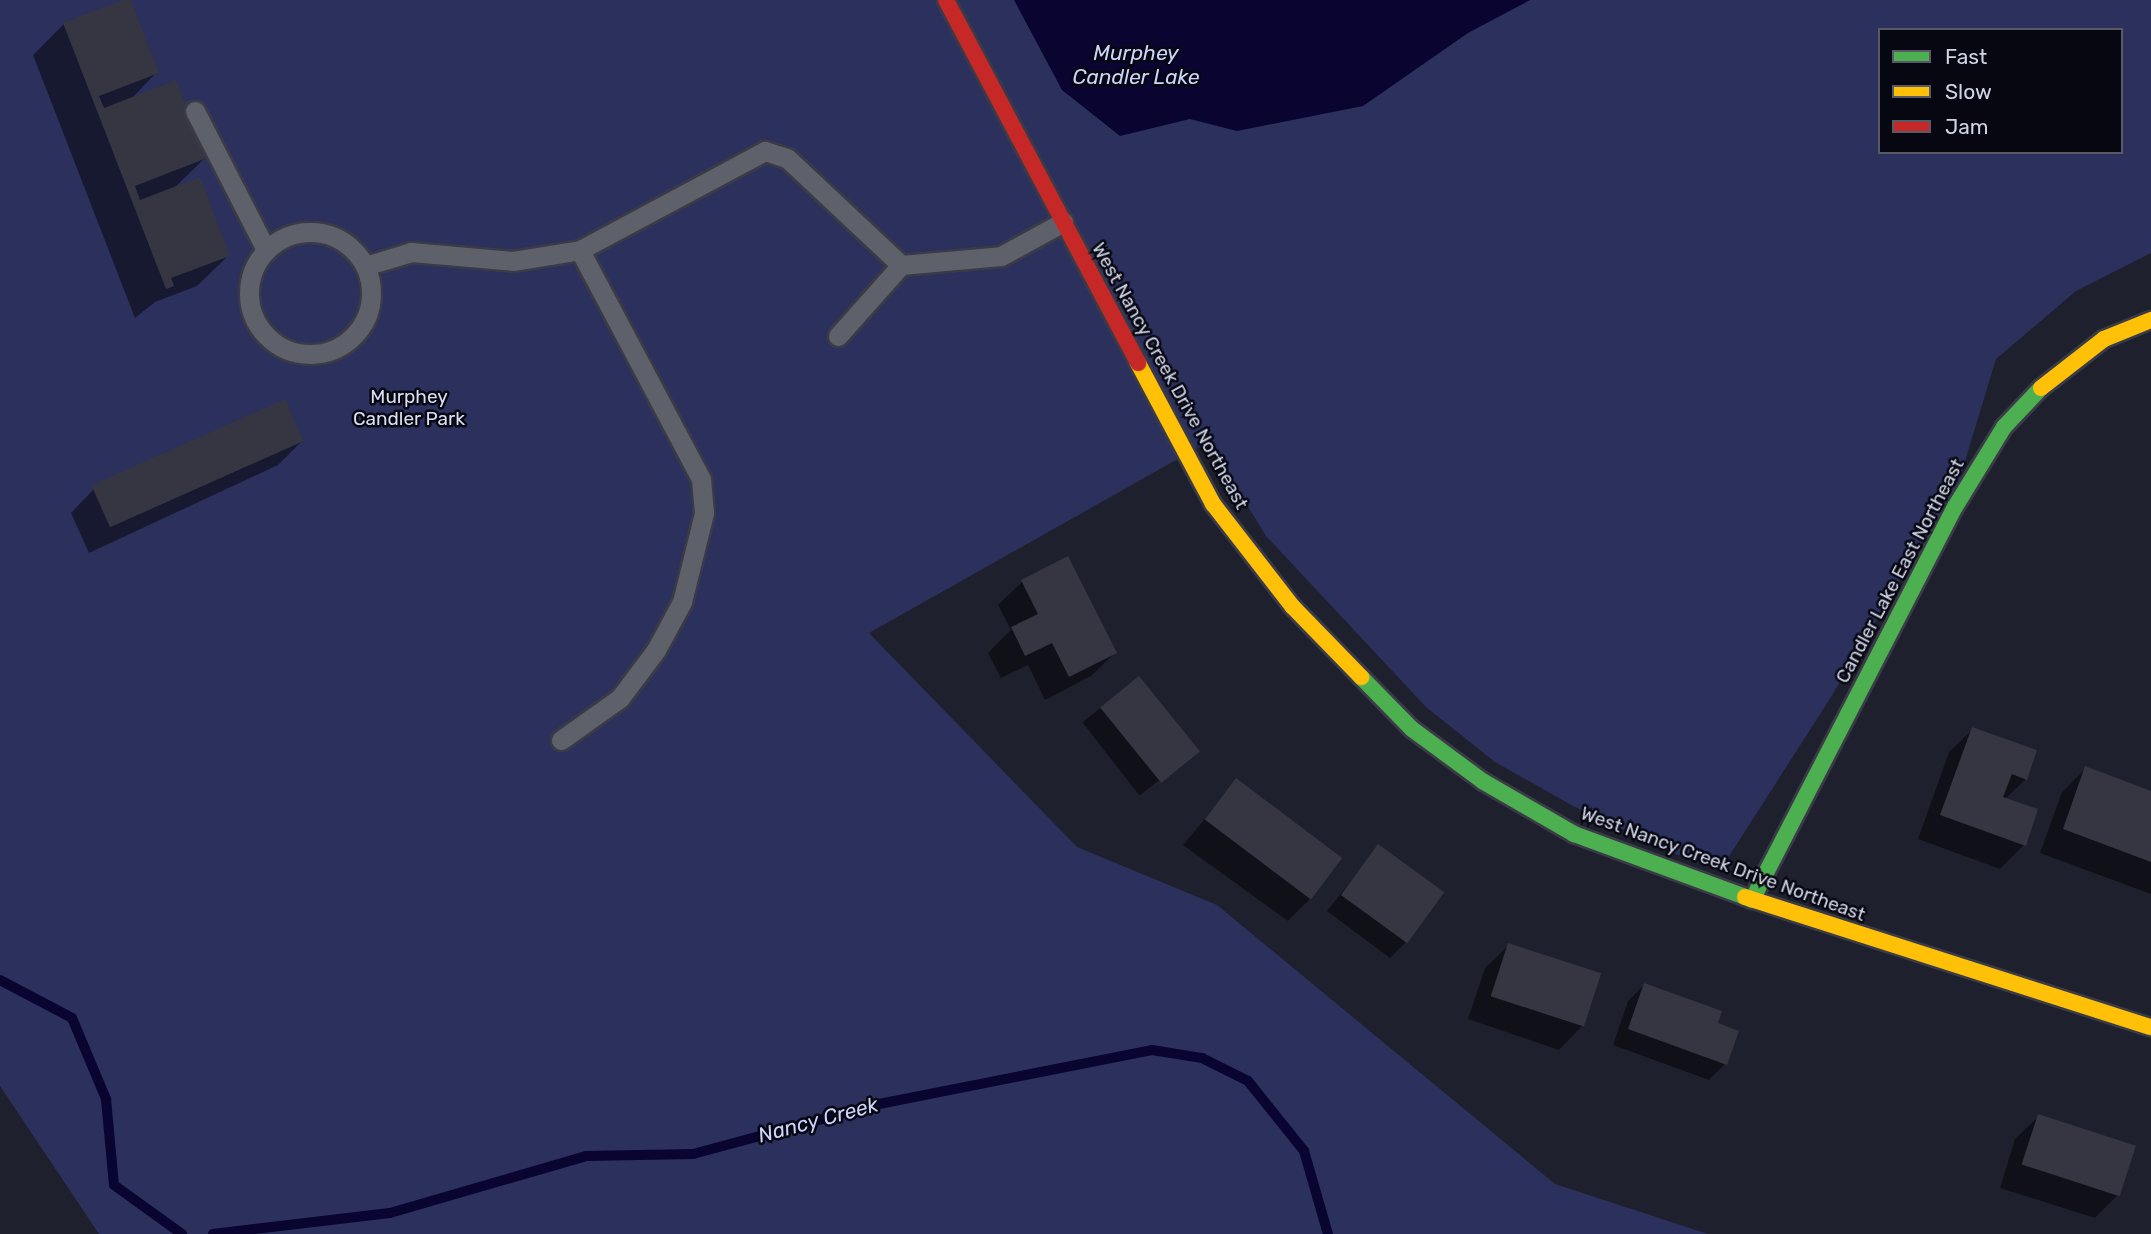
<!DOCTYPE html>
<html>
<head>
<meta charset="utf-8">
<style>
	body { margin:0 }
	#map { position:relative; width:2151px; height:1234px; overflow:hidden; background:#1e202d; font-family:Rubik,sans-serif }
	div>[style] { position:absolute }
	.green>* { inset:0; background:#2b305d }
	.water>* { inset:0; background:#090530 }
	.shadow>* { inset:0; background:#0007; transform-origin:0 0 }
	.stream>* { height:10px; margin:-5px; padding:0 5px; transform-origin:5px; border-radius:5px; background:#090530 }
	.building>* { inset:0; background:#353642; transform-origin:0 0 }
	.roads { filter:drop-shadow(2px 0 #3a3b47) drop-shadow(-2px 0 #3a3b47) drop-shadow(0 2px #3a3b47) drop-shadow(0 -2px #3a3b47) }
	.lane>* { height:19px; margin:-9.5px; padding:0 9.5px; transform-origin:9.5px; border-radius:9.5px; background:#5e606a }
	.lane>.ring { margin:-9.5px; padding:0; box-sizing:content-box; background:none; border:19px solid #5e606a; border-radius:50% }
	.fast>* { height:16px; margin:-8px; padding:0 8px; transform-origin:8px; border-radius:8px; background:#4caf50 }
	.slow>* { height:16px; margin:-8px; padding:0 8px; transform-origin:8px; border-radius:8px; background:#ffc107 }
	.jam>* { height:16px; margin:-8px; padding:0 8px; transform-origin:8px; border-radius:8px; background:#c62828 }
	span { translate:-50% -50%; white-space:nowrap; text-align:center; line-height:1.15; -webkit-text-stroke:5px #060711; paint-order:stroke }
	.street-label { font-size:19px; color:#d0d4e5 }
	.park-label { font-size:19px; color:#dadef2 }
	.water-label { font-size:21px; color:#cdd4fc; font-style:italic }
	.legend { position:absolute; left:1878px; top:28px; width:245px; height:126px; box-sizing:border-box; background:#060711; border:2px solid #575966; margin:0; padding:9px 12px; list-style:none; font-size:21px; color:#d0d4e5 }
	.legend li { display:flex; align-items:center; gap:14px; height:35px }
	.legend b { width:35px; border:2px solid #575966 }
</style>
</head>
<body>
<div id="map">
	<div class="green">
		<div style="clip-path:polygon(evenodd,0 0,2151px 0,2151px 253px,2076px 291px,1996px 359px,1959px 481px,1831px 697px,1726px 861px,1678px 855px,1573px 806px,1495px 762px,1426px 707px,1266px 536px,1208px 442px,869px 633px,1077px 847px,1217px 905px,1555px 1184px,1708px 1234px,99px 1234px,0 1086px,0 0,1880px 30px,2121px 30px,2121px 152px,1880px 152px,1880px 30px)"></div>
	</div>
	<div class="water">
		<div style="clip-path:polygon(1014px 0,1530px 0,1468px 33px,1363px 106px,1237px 131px,1190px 119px,1120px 136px,1062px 90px)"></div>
	</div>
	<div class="shadow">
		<div style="clip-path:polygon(128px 0,157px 72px,130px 100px,205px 158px,173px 189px,228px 256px,197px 286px,155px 302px,135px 318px,33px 55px,64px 24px)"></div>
		<div style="clip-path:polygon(302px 441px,278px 465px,89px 553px,71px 513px,94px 489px)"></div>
		<div style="clip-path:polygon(1022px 582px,1115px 653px,1091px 676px,1045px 700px,1028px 665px,1001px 678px,988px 653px,1011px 630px,998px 605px)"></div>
		<div style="left:1139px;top:678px;width:93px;height:72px;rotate:52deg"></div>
		<div style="clip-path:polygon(1973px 729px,2026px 779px,2005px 799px,2024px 845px,2000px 869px,1918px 839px,1949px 752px)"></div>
		<div style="clip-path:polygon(2086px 768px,2151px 792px,2151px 894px,2040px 853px,2062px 792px)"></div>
		<div style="clip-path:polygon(1236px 781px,1312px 897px,1288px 921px,1183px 845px)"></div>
		<div style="clip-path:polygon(1379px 846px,1406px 942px,1390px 958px,1327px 911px)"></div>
		<div style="clip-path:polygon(1509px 945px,1582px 1026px,1559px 1050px,1468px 1019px,1485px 968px)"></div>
		<div style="clip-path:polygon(1644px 985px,1716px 1024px,1725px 1064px,1709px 1080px,1613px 1045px,1628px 1001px)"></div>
		<div style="clip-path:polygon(2039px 1116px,2119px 1194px,2095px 1218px,2000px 1188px,2015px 1139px)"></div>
	</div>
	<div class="stream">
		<div style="left:0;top:980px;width:81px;rotate:27.8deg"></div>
		<div style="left:72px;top:1018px;width:88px;rotate:67.2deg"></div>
		<div style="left:106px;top:1099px;width:86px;rotate:84.7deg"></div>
		<div style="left:114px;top:1185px;width:84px;rotate:35.8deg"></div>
		<div style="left:213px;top:1234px;width:178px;rotate:-6.8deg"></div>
		<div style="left:390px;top:1213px;width:204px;rotate:-16.2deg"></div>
		<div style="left:586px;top:1156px;width:107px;rotate:-1.1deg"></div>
		<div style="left:693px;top:1154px;width:188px;rotate:-15.1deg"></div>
		<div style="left:874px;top:1105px;width:283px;rotate:-11.2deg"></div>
		<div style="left:1152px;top:1050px;width:51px;rotate:9.1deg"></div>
		<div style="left:1202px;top:1058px;width:51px;rotate:26.6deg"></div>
		<div style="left:1248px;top:1081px;width:90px;rotate:51.3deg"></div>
		<div style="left:1304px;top:1151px;width:86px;rotate:73.9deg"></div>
	</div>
	<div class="building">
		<div style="clip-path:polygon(123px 0,131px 0,159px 73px,99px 96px,104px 108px,176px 80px,207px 158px,135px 186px,140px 200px,200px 177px,230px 256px,171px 278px,174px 286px,166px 289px,63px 23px)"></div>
		<div style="left:285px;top:399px;width:46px;height:212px;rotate:66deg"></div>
		<div style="clip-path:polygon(1068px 556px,1117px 653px,1069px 677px,1052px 643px,1025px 656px,1011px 627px,1038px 614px,1021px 580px)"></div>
		<div style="left:1139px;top:676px;width:97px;height:50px;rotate:51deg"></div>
		<div style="clip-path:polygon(1972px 727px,2037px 750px,2027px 780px,2012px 774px,2003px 797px,2038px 809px,2026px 846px,1940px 815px)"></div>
		<div style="clip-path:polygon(2085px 766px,2151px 791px,2151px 862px,2063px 829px)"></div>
		<div style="left:1236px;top:778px;width:133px;height:52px;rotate:37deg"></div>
		<div style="left:1378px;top:844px;width:82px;height:63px;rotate:36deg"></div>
		<div style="left:1508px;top:943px;width:98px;height:56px;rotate:18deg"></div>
		<div style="clip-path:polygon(1644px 983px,1722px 1011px,1718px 1023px,1739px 1031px,1727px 1065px,1628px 1029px)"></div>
		<div style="left:2038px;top:1114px;width:103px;height:53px;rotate:18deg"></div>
	</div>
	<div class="roads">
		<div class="lane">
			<div style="left:195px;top:111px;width:156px;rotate:62.9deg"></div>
			<div class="ring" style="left:249px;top:232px;width:103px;height:103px"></div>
			<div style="left:365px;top:266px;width:48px;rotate:-16.9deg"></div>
			<div style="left:411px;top:252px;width:102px;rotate:5deg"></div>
			<div style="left:513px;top:261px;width:68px;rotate:-9.3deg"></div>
			<div style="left:580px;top:250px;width:210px;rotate:-28.2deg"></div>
			<div style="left:765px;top:151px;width:23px;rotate:18deg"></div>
			<div style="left:787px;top:158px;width:156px;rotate:43.2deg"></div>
			<div style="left:838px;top:336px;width:95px;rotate:-48.4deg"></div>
			<div style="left:901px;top:265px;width:100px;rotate:-5.1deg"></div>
			<div style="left:1001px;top:256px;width:71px;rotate:-28.7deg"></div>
			<div style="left:561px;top:740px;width:72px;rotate:-35.4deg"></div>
			<div style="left:620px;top:698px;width:60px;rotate:-53.1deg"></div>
			<div style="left:656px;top:650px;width:55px;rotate:-61.6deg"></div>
			<div style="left:682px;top:602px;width:92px;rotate:-76.1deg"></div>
			<div style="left:704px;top:513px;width:34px;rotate:-95deg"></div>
			<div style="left:701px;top:479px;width:259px;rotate:-117.9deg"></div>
		</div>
		<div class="fast">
			<div style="left:1361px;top:677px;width:73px;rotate:45.6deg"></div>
			<div style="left:1412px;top:729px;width:89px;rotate:36.4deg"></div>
			<div style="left:1484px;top:782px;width:104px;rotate:30deg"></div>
			<div style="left:1574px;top:834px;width:182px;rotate:20.2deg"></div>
			<div style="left:1752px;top:900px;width:442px;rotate:-62.7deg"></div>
			<div style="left:1955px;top:507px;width:94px;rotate:-58.5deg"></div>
			<div style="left:2004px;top:427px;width:54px;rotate:-46.5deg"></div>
		</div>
		<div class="slow">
			<div style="left:1138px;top:363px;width:160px;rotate:62deg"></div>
			<div style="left:1213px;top:504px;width:130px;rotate:52.2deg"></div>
			<div style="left:1293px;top:607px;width:98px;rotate:45.8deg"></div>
			<div style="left:2041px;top:388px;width:80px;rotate:-37.9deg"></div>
			<div style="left:2104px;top:339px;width:51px;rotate:-22deg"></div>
			<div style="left:1745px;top:897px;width:426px;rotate:17.8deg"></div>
		</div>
		<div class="jam">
			<div style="left:946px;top:0;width:411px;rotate:62.1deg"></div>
		</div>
	</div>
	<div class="street-label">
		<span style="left:1170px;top:376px;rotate:61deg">West Nancy Creek Drive Northeast</span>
		<span style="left:1900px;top:571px;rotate:-62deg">Candler Lake East Northeast</span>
		<span style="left:1723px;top:864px;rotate:20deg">West Nancy Creek Drive Northeast</span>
	</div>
	<div class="park-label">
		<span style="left:409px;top:408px">Murphey<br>Candler Park</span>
	</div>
	<div class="water-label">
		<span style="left:1136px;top:65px">Murphey<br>Candler Lake</span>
		<span style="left:818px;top:1120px;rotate:-15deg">Nancy Creek</span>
	</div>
	<ul class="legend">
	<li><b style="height:9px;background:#4caf50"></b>Fast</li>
	<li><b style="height:9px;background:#ffc107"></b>Slow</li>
	<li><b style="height:9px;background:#c62828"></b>Jam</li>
	</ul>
</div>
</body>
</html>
